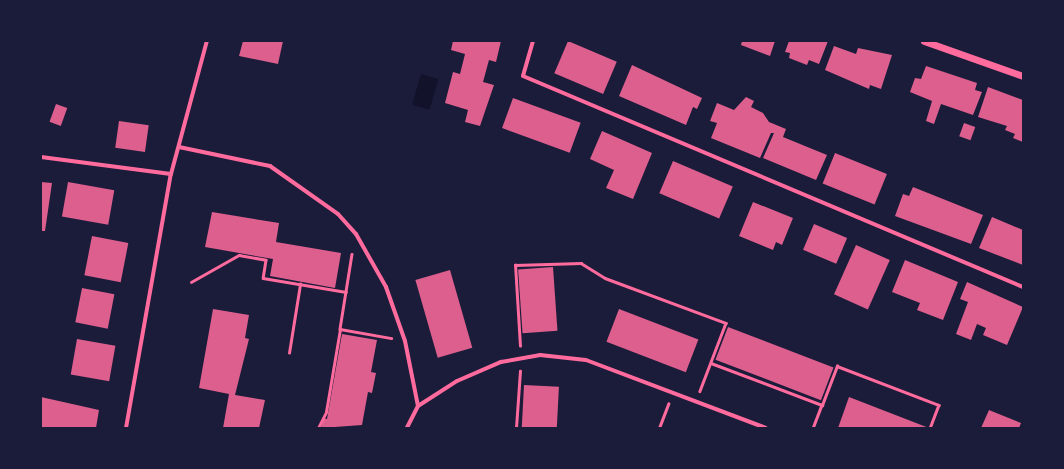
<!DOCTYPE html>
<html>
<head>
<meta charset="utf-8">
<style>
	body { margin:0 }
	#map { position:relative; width:1064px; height:469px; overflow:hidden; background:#1b1b3a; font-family:Jost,sans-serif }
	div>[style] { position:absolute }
	.water>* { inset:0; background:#12122b; transform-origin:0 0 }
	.building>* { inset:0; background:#dd5f8e; transform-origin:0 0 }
	.path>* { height:2.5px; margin:-1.25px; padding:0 1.25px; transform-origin:1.25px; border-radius:1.25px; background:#ff6b9d }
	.minor>* { height:4px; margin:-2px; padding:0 2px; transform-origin:2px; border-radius:2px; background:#ff6b9d }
	.tertiary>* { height:7px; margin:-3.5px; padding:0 3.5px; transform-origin:3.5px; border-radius:3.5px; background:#ff6b9d }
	span { translate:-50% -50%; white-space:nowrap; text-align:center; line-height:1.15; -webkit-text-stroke:3px #1b1b3a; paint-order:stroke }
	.frame { position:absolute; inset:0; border:42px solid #1b1b3a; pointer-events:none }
</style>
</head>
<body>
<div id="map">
	<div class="water">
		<div style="left:421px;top:74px;width:18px;height:32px;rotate:16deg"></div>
	</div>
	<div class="building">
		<div style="clip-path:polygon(243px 41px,283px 41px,278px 64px,239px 56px)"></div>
		<div style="clip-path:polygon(453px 41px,501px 41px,496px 62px,489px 60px,483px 82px,494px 85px,480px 126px,465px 122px,468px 110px,445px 103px,453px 72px,460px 74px,465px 54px,451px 50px)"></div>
		<div style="left:568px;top:41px;width:53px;height:35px;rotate:23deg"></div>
		<div style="clip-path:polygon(742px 41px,775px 41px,770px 56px,741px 45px)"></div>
		<div style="clip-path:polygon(789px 41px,828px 41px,819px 64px,809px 60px,807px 65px,789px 58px,790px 53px,785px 52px)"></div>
		<div style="clip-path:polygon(834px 46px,856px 54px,858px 48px,892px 55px,881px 89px,870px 85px,869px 89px,825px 70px)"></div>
		<div style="clip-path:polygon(632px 65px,702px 98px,697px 109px,693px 107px,686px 125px,619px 96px)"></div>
		<div style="clip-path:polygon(926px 66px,977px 83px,975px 90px,982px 92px,973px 115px,941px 104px,934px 124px,926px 121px,932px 101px,910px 92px,915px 78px,921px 79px)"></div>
		<div style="clip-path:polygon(988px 87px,1023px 100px,1023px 142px,1013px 138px,1015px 134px,1005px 130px,1007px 126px,978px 117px)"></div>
		<div style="clip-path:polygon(746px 97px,754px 101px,751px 107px,763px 113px,769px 122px,786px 129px,783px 137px,827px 155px,816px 180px,763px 158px,774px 133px,771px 133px,760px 158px,711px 138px,717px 123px,710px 121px,717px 103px,734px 110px)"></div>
		<div style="left:513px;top:98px;width:72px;height:32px;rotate:20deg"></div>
		<div style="left:56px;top:104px;width:12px;height:19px;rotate:20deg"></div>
		<div style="left:119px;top:121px;width:30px;height:27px;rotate:8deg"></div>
		<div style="left:964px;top:123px;width:12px;height:14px;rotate:20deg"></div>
		<div style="clip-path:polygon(602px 131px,652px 153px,633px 199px,606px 188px,614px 170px,590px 159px)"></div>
		<div style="left:835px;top:153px;width:56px;height:33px;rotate:22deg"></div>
		<div style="left:673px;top:161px;width:65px;height:35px;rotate:23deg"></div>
		<div style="clip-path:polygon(41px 182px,52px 183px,45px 231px,41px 231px)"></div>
		<div style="left:68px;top:182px;width:47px;height:35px;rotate:10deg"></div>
		<div style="clip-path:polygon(913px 187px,983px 215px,971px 244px,895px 216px,903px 194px,909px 196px)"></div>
		<div style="clip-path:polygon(753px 202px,793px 218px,782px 245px,776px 242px,773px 250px,739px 236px)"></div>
		<div style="clip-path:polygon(212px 212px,279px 223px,276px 242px,341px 253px,335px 288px,270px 276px,273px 259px,205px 247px)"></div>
		<div style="clip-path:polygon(992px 217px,1023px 230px,1023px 265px,979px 248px)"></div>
		<div style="left:814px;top:224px;width:36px;height:28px;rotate:23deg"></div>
		<div style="left:92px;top:236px;width:37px;height:40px;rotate:11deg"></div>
		<div style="left:856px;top:245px;width:37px;height:54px;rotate:24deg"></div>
		<div style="clip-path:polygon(905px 260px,958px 282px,943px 320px,917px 310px,920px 303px,892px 292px)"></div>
		<div style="left:553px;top:267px;width:64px;height:35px;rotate:86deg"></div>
		<div style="left:450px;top:270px;width:81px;height:36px;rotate:74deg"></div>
		<div style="clip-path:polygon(967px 282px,1023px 307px,1007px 345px,983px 335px,986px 328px,977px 324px,971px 340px,956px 334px,968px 302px,960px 299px)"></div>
		<div style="left:82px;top:288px;width:33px;height:35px;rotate:11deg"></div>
		<div style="clip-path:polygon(213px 309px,249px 315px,245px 338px,249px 339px,235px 395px,265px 400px,259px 428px,223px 428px,229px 394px,199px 388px)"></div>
		<div style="left:619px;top:309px;width:85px;height:35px;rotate:21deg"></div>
		<div style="left:728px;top:327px;width:113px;height:35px;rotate:21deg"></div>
		<div style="clip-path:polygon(342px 334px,377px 340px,371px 372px,376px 373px,372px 393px,368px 392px,362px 425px,321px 428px,323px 418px,327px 419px)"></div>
		<div style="left:77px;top:339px;width:39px;height:36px;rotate:10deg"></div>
		<div style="left:524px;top:385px;width:35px;height:43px;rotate:3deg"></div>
		<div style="clip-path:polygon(41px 397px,99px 410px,96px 428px,41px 428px)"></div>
		<div style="clip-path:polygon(849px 397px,929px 428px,838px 428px)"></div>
		<div style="clip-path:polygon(989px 410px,1021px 423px,1019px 428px,981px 428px)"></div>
	</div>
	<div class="path">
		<div style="left:352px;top:254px;width:76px;rotate:99.1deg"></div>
		<div style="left:340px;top:329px;width:52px;rotate:10deg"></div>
		<div style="left:191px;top:282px;width:55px;rotate:-29.4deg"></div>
		<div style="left:239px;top:255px;width:27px;rotate:10deg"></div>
		<div style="left:266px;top:260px;width:18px;rotate:99deg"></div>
		<div style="left:263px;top:278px;width:84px;rotate:9.6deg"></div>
		<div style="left:520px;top:346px;width:81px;rotate:-93.5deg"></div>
		<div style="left:515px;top:265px;width:66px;rotate:-1.7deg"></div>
		<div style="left:581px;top:263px;width:28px;rotate:32deg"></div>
		<div style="left:605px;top:278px;width:129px;rotate:20.4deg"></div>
		<div style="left:726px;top:323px;width:73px;rotate:110.9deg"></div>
		<div style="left:289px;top:353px;width:70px;rotate:-80.9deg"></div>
		<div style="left:711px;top:363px;width:119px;rotate:20.7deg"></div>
		<div style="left:822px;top:405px;width:25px;rotate:111deg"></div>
		<div style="left:822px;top:405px;width:42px;rotate:-69deg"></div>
		<div style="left:837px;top:366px;width:109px;rotate:20.9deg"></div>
		<div style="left:939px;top:405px;width:25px;rotate:111deg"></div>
		<div style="left:318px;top:428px;width:18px;rotate:-63deg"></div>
		<div style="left:326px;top:412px;width:84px;rotate:-80.4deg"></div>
		<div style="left:516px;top:428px;width:57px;rotate:-86deg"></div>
		<div style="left:659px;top:428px;width:26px;rotate:-69deg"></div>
	</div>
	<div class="minor">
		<div style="left:533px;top:41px;width:36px;rotate:106deg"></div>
		<div style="left:523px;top:76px;width:543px;rotate:22.88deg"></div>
		<div style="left:179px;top:147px;width:93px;rotate:11.8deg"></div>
		<div style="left:270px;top:166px;width:83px;rotate:35.2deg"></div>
		<div style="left:338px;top:214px;width:27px;rotate:48deg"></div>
		<div style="left:356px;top:234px;width:61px;rotate:60.5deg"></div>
		<div style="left:386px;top:287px;width:57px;rotate:70.6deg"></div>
		<div style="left:405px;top:341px;width:66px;rotate:78.7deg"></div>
		<div style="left:418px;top:406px;width:25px;rotate:117deg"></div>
		<div style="left:41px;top:157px;width:131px;rotate:7.5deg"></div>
		<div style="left:418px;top:406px;width:46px;rotate:-32.7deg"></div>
		<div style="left:457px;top:381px;width:48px;rotate:-23.4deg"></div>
		<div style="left:501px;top:362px;width:40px;rotate:-10deg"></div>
		<div style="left:540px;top:355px;width:46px;rotate:6.2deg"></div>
		<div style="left:586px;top:360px;width:192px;rotate:20.7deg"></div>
		<div style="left:126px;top:428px;width:258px;rotate:-80deg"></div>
		<div style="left:171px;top:174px;width:138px;rotate:-74.9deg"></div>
	</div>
	<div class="tertiary">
		<div style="left:924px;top:41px;width:105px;rotate:19.5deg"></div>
	</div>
	<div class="frame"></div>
</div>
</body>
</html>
